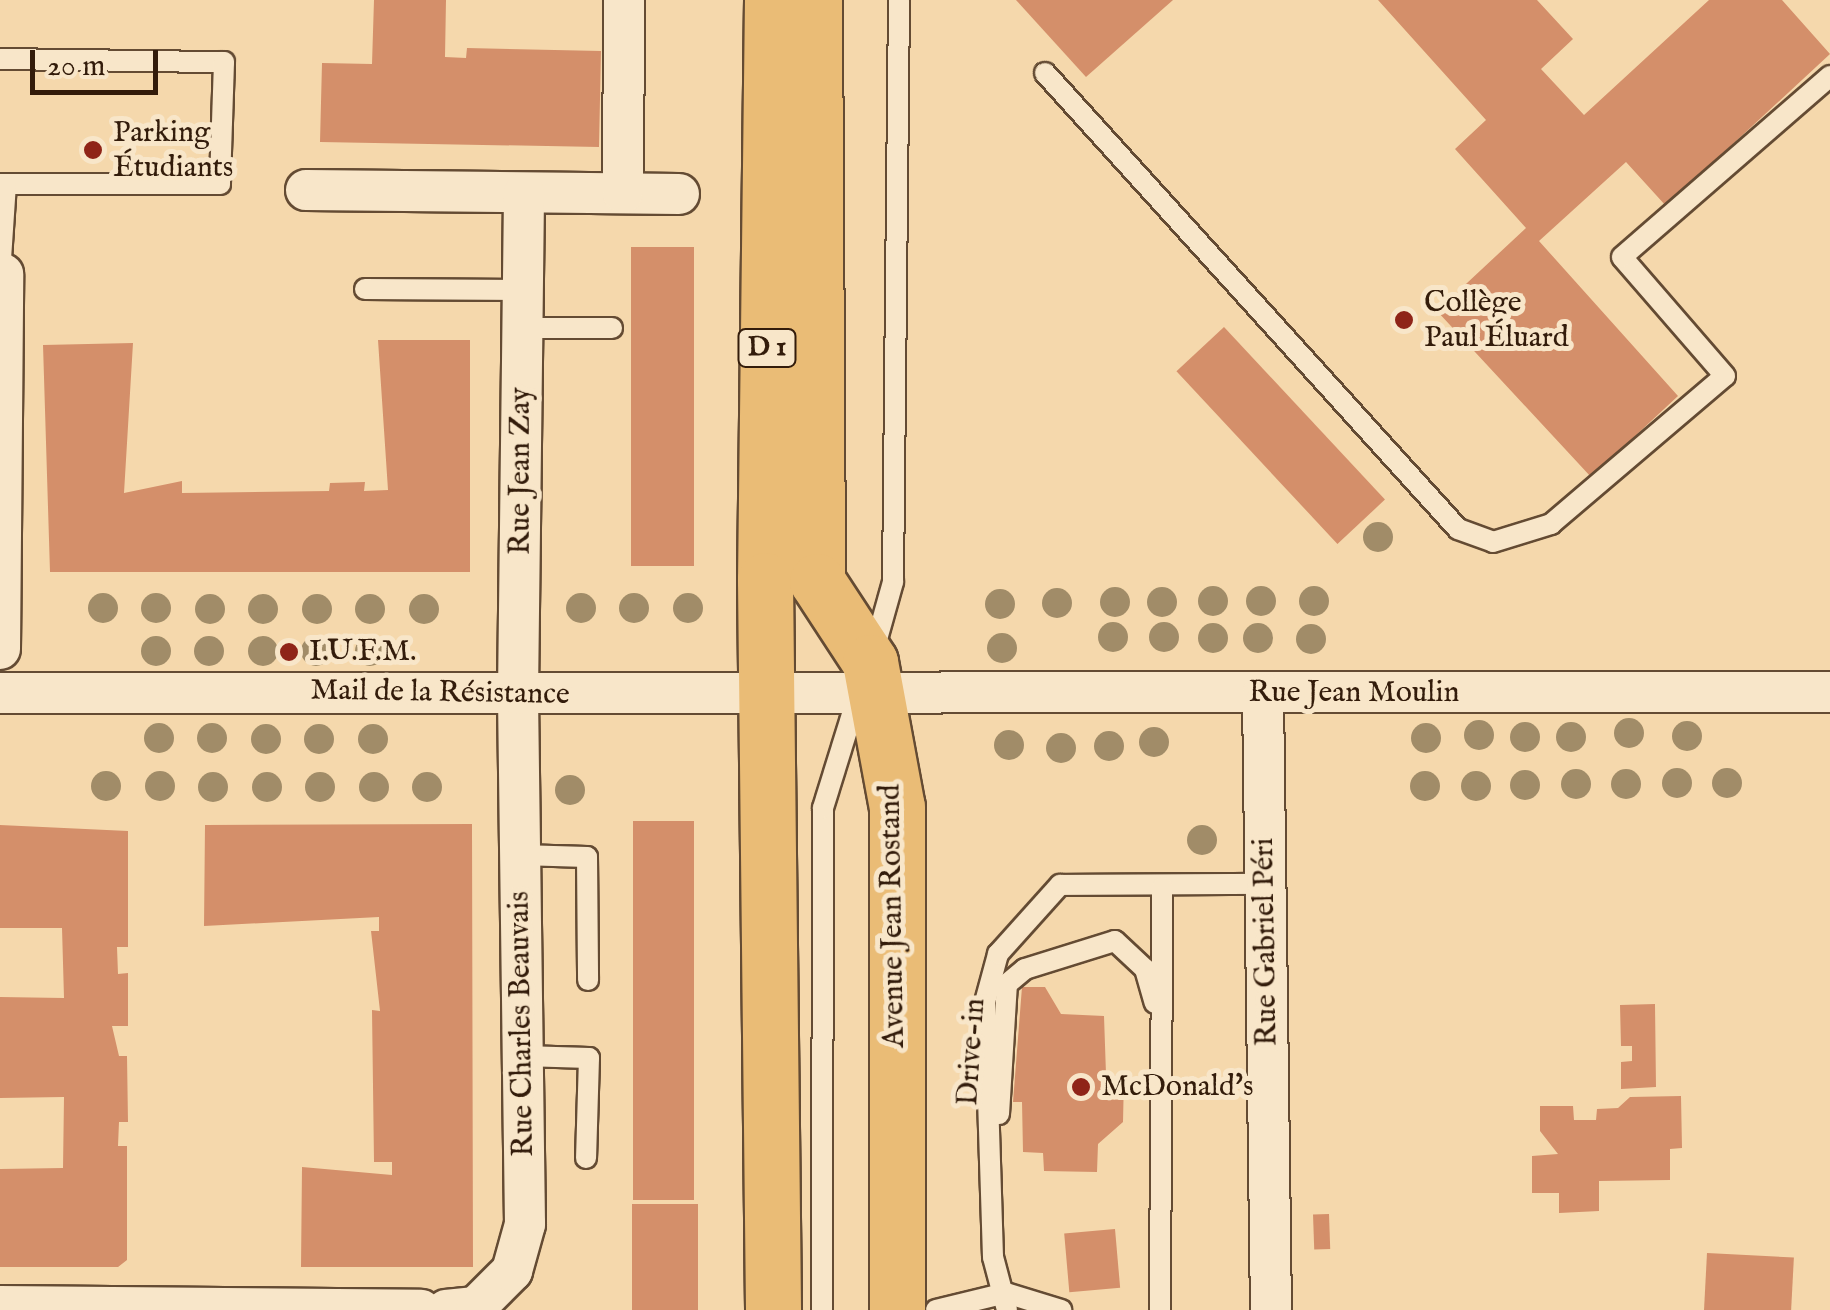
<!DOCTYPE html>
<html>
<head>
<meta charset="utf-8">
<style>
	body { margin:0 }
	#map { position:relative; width:1830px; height:1310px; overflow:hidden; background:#f5d8ac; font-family:"IM FELL English",serif }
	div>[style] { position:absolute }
	.building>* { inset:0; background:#d48f6a; transform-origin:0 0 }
	.roads { filter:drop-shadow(2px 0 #644b33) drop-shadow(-2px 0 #644b33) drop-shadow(0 2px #644b33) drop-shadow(0 -2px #644b33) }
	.lane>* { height:20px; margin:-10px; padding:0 10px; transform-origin:10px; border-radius:10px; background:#f8e6c9 }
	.street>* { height:40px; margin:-20px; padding:0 20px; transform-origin:20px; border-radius:20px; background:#f8e6c9 }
	.primary>* { height:55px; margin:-27.5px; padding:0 27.5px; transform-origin:27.5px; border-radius:27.5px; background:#eabc76 }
	.trees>* { width:30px; height:30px; margin:-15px; border-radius:50%; background:#a18c68 }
	.dots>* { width:28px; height:28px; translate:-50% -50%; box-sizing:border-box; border:5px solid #f8e6c9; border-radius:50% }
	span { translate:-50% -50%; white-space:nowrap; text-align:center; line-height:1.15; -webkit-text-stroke:10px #f8e6c9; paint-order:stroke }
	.shield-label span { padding:2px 8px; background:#f8e6c9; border:2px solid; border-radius:8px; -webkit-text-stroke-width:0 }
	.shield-label { font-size:28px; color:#331c0b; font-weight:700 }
	.poi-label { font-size:30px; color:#331c0b }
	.left { translate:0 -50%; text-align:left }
	.street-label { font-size:30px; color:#331c0b }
	.scale { position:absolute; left:30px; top:50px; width:128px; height:45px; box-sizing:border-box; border:5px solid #331c0b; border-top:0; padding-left:12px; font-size:30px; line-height:35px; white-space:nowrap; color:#331c0b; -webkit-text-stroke:8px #f8e6c9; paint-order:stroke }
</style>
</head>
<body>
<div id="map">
	<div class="building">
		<div style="clip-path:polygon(374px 0,446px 0,445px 57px,466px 58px,467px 48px,601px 51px,599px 147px,320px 142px,322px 63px,372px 64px)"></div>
		<div style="clip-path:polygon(1016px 0,1173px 0,1086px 77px)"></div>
		<div style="clip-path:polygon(1378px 0,1537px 0,1573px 39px,1541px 69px,1584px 115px,1709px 0,1782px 0,1830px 54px,1666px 206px,1626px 162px,1539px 241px,1678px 396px,1591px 477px,1437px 311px,1526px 228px,1455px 149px,1486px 120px)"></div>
		<div style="left:694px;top:247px;width:319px;height:63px;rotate:90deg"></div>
		<div style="left:1224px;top:327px;width:236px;height:65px;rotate:47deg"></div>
		<div style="clip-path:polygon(378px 340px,470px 340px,470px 572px,50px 572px,43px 345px,133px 343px,124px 493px,182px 481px,182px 493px,329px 491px,330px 483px,365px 482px,364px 491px,388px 490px)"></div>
		<div style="left:694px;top:821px;width:379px;height:61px;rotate:90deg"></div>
		<div style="clip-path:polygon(472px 824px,473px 1267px,301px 1267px,302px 1167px,392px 1175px,392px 1162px,374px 1162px,372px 1010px,380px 1011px,371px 931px,379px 931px,379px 917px,204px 926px,205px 825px)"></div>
		<div style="clip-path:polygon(0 825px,128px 831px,128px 947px,117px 947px,118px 974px,128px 973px,128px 1026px,112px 1026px,119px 1056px,127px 1056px,128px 1122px,119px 1122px,118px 1146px,127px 1146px,127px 1260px,118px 1267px,0 1267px,0 1169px,63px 1168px,64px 1097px,0 1098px,0 997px,64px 998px,62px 928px,0 928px)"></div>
		<div style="clip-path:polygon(1022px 987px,1045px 987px,1061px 1014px,1104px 1016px,1106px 1074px,1124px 1077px,1123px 1122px,1098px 1144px,1097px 1172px,1044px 1171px,1043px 1153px,1023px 1152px,1022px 1102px,1013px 1102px)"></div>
		<div style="clip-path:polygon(1655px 1004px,1656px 1087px,1621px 1089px,1621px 1062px,1632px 1061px,1632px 1046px,1621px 1046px,1620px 1005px)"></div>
		<div style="clip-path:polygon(1681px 1096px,1682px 1148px,1670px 1149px,1670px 1180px,1599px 1181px,1599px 1211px,1559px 1213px,1559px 1193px,1532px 1193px,1532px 1156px,1558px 1154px,1540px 1131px,1540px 1106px,1573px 1106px,1574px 1120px,1596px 1120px,1597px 1109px,1618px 1108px,1630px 1097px)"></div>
		<div style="left:632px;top:1204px;width:66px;height:106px"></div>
		<div style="left:1329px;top:1214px;width:35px;height:16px;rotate:88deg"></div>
		<div style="left:1115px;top:1229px;width:59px;height:51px;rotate:85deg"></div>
		<div style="left:1707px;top:1253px;width:87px;height:57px;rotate:3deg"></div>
	</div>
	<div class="roads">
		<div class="lane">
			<div style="left:0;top:59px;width:224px;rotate:0.8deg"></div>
			<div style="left:224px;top:62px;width:122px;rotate:91.9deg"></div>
			<div style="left:220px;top:184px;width:220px;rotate:180deg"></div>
			<div style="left:1045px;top:73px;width:615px;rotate:47.83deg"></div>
			<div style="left:1458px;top:529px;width:37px;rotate:20deg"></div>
			<div style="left:1493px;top:542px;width:61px;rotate:-17.2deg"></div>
			<div style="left:1551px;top:524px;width:228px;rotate:-40.4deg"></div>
			<div style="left:1725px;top:376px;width:157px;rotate:-130.9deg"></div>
			<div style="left:1622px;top:257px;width:276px;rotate:-41deg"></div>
			<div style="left:0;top:274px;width:90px;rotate:-86.2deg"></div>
			<div style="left:365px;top:289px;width:158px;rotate:0.4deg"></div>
			<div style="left:523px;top:328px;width:89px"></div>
			<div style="left:874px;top:650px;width:71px;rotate:-74.4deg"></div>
			<div style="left:893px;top:582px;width:582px;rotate:-89.41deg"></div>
			<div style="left:520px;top:855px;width:67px;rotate:1.7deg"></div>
			<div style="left:587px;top:857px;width:123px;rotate:89.5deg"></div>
			<div style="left:523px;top:1056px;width:66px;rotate:1.7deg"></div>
			<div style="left:589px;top:1058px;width:100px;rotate:91.7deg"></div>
			<div style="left:999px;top:1114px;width:130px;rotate:-86.5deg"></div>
			<div style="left:1007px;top:984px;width:23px;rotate:-40deg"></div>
			<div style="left:1025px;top:969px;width:94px;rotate:-17.3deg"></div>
			<div style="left:1115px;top:941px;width:41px;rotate:43deg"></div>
			<div style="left:1145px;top:969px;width:35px;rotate:74deg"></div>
			<div style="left:822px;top:1310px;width:502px;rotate:-89.89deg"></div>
			<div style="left:823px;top:808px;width:121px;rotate:-72.8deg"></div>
			<div style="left:936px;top:1310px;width:72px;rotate:-13.7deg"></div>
			<div style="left:1006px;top:1293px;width:58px;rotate:17.2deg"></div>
			<div style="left:1007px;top:1310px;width:55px;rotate:-104.8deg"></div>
			<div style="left:993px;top:1257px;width:255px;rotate:-91.8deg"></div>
			<div style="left:985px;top:1002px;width:50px;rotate:-74.8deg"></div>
			<div style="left:998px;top:954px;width:93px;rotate:-48.1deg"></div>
			<div style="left:1060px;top:885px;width:206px;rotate:-0.3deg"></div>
			<div style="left:1160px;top:1310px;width:423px;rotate:-89.7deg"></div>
		</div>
		<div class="street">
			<div style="left:306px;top:190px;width:373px;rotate:0.6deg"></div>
			<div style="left:623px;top:193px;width:193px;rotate:-89.7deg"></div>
			<div style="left:0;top:649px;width:375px;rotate:-89.5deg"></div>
			<div style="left:0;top:693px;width:1830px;rotate:-0.03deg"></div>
			<div style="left:1263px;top:694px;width:616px;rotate:89.26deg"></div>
			<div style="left:0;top:1306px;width:421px;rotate:0.5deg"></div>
			<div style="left:446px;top:1310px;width:30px;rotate:-6deg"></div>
			<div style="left:476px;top:1307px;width:51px;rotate:-45deg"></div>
			<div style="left:512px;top:1271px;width:49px;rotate:-74.5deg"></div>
			<div style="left:525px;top:1224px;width:530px;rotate:-90.76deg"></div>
			<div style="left:518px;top:694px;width:501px;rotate:-89.31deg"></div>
		</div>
		<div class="primary">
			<div style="left:772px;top:0;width:580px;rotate:90.69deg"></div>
			<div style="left:765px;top:580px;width:730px;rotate:89.37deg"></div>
			<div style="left:814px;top:0;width:581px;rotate:89.7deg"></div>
			<div style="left:817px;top:581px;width:97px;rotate:56.8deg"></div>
			<div style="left:870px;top:662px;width:147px;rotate:79.5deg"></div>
			<div style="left:897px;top:807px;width:503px;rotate:90deg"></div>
		</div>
	</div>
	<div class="trees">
		<div style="left:1378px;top:537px"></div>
		<div style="left:1213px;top:601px"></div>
		<div style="left:1261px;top:601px"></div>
		<div style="left:1314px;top:601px"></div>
		<div style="left:1115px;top:602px"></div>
		<div style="left:1162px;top:602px"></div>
		<div style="left:1057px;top:603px"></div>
		<div style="left:1000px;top:604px"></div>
		<div style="left:103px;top:608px"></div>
		<div style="left:156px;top:608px"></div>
		<div style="left:581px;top:608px"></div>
		<div style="left:634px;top:608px"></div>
		<div style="left:688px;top:608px"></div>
		<div style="left:210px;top:609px"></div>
		<div style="left:263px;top:609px"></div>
		<div style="left:317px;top:609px"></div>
		<div style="left:370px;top:609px"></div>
		<div style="left:424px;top:609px"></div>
		<div style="left:1113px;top:637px"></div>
		<div style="left:1164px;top:637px"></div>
		<div style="left:1213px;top:638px"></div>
		<div style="left:1258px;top:638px"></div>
		<div style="left:1311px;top:639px"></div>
		<div style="left:1002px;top:648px"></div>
		<div style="left:156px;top:651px"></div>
		<div style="left:209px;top:651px"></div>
		<div style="left:263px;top:651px"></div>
		<div style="left:316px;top:651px"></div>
		<div style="left:370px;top:651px"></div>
		<div style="left:1629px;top:733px"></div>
		<div style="left:1479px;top:735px"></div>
		<div style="left:1687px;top:736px"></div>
		<div style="left:1525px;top:737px"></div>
		<div style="left:1571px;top:737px"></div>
		<div style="left:159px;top:738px"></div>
		<div style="left:212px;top:738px"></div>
		<div style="left:1426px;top:738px"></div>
		<div style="left:266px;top:739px"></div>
		<div style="left:319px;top:739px"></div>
		<div style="left:373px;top:739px"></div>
		<div style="left:1154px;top:742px"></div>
		<div style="left:1009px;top:745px"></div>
		<div style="left:1109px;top:746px"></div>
		<div style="left:1061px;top:748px"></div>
		<div style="left:1677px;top:783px"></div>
		<div style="left:1727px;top:783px"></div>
		<div style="left:1576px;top:784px"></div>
		<div style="left:1626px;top:784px"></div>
		<div style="left:1525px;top:785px"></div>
		<div style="left:106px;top:786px"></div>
		<div style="left:160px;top:786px"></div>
		<div style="left:1425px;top:786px"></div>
		<div style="left:1476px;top:786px"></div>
		<div style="left:213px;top:787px"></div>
		<div style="left:267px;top:787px"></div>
		<div style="left:320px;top:787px"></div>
		<div style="left:374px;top:787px"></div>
		<div style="left:427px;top:787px"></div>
		<div style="left:570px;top:790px"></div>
		<div style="left:1202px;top:840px"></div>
	</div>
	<div class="dots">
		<div style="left:93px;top:150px;background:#8f2418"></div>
		<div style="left:1404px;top:320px;background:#8f2418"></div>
		<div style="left:289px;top:652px;background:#8f2418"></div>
		<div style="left:1081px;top:1087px;background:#8f2418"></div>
	</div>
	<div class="shield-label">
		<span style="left:767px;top:348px">D 1</span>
	</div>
	<div class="poi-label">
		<span class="left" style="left:113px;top:150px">Parking<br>Étudiants</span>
		<span class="left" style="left:1424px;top:320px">Collège<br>Paul Éluard</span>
		<span class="left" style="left:309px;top:652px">I.U.F.M.</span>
		<span class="left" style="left:1101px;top:1087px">McDonald's</span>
	</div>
	<div class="street-label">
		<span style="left:521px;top:471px;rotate:-90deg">Rue Jean Zay</span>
		<span style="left:440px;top:693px;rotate:1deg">Mail de la Résistance</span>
		<span style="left:1354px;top:693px">Rue Jean Moulin</span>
		<span style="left:893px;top:916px;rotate:-91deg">Avenue Jean Rostand</span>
		<span style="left:1266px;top:942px;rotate:-91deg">Rue Gabriel Péri</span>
		<span style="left:522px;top:1024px;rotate:-91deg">Rue Charles Beauvais</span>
		<span style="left:972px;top:1052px;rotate:-86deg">Drive-in</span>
	</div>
	<div class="scale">20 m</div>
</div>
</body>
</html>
